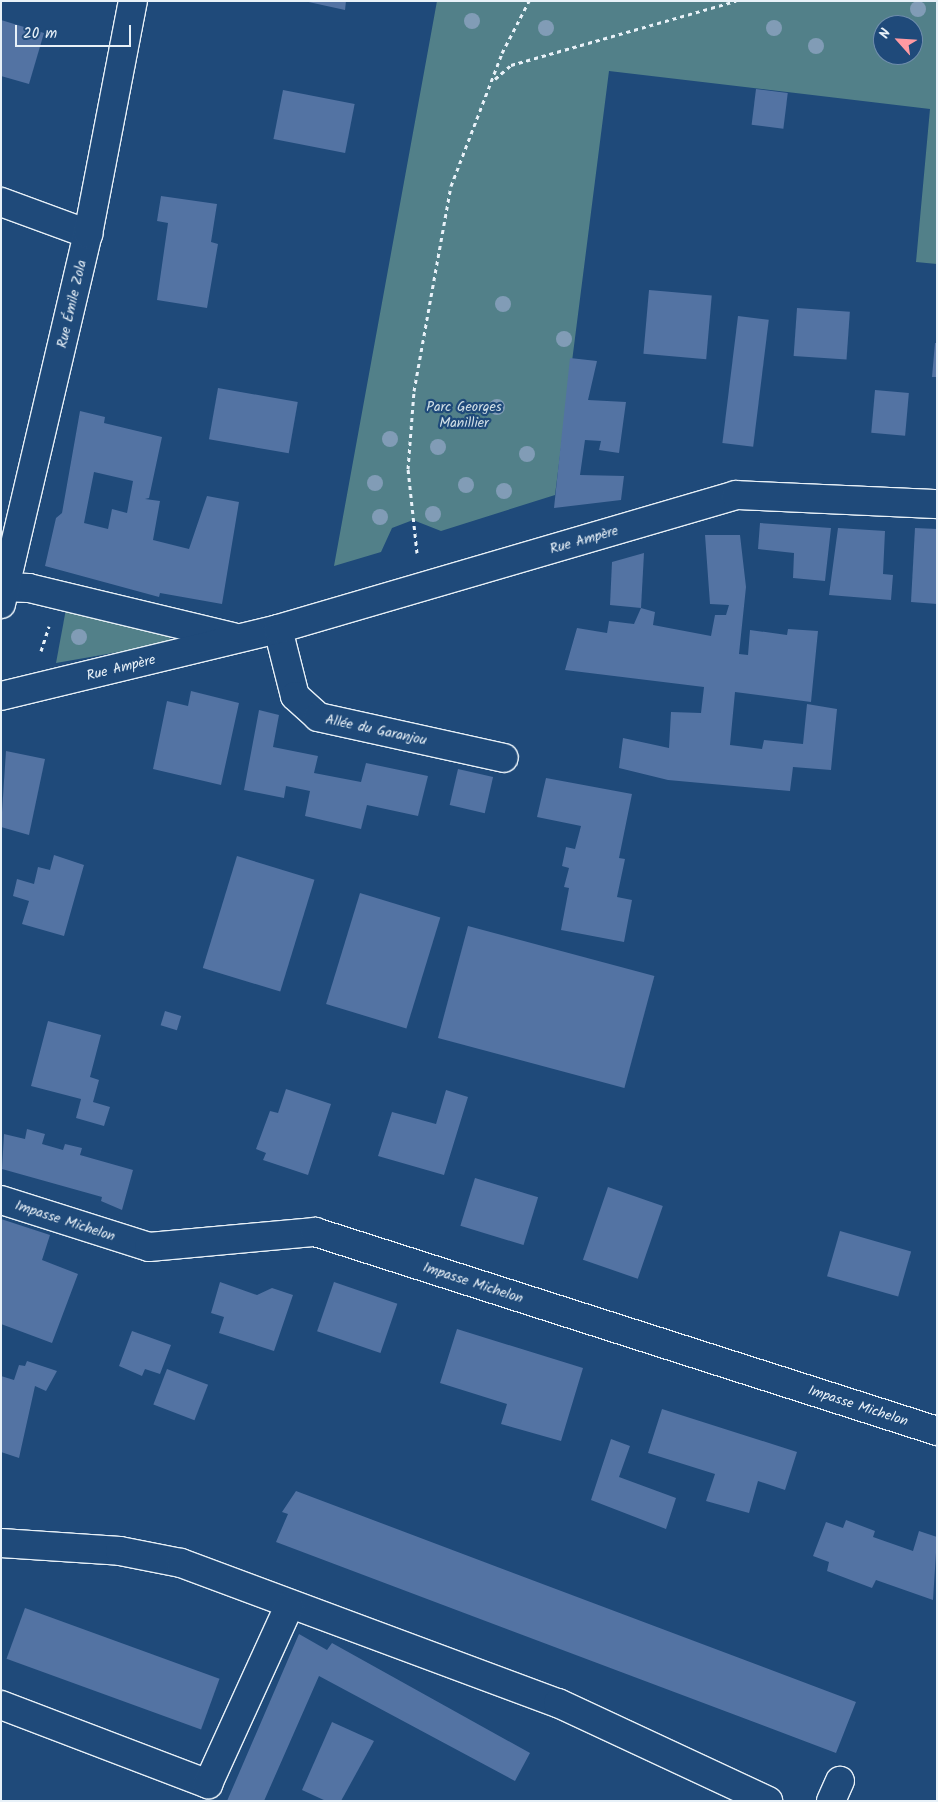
<!DOCTYPE html>
<html>
<head>
<meta charset="utf-8">
<style>
	body { margin:0 }
	#map { position:relative; width:938px; height:1802px; overflow:hidden; background:#1f4a7a; font-family:Kalam,sans-serif }
	div>[style] { position:absolute }
	.green>* { inset:0; background:#528089 }
	.building>* { inset:0; background:#5373a3; transform-origin:0 0 }
	.path>* { height:3px; margin-top:-1.5px; transform-origin:0; background:repeating-linear-gradient(90deg,#e8f1f8 0 4px,transparent 0 8px) }
	.roads { filter:drop-shadow(1px 0 #e8f1f8) drop-shadow(-1px 0 #e8f1f8) drop-shadow(0 1px #e8f1f8) drop-shadow(0 -1px #e8f1f8) }
	.street>* { height:28px; margin:-14px; padding:0 14px; transform-origin:14px; border-radius:14px; background:#1f4a7a }
	.secondary>* { height:28px; margin:-14px; padding:0 14px; transform-origin:14px; border-radius:14px; background:#1f4a7a }
	.trees>* { width:16px; height:16px; margin:-8px; border-radius:50%; background:#819cb6 }
	span { translate:-50% -50%; white-space:nowrap; text-align:center; line-height:1.15; -webkit-text-stroke:4.5px #1f4a7a; paint-order:stroke }
	.street-label { font-size:14px; color:#e8f1f8 }
	.park-label { font-size:14px; color:#d2e0e7 }
	.frame { position:absolute; inset:0; border:2px solid #e8f1f8; pointer-events:none }
	.north { position:absolute; left:873px; top:15px; width:50px; height:50px; box-sizing:border-box; background:#1f4a7a; border:1px solid #6f8dac; border-radius:50%; rotate:296deg; font-size:14px; font-weight:700; line-height:20px; text-align:center; color:#e8f1f8 }
	.north::after { content:''; display:block; margin:auto; width:18px; height:22px; background:#ff9aa2; clip-path:polygon(50% 0,100% 100%,50% 72%,0 100%) }
	.scale { position:absolute; left:15px; top:25px; width:116px; height:22px; box-sizing:border-box; border:2px solid #e8f1f8; border-top:0; padding-left:6px; font-size:15px; line-height:18px; white-space:nowrap; color:#e8f1f8; -webkit-text-stroke:4px #1f4a7a; paint-order:stroke }
</style>
</head>
<body>
<div id="map">
	<div class="green">
		<div style="clip-path:polygon(evenodd,437px 1px,937px 1px,937px 264px,916px 262px,930px 109px,609px 71px,555px 495px,441px 531px,413px 520px,392px 528px,381px 552px,334px 566px,437px 1px,883px 25px,913px 25px,913px 55px,883px 55px,883px 25px)"></div>
		<div style="clip-path:polygon(66px 609px,170px 634px,170px 643px,56px 663px)"></div>
	</div>
	<div class="building">
		<div style="clip-path:polygon(304px 1px,346px 1px,345px 10px)"></div>
		<div style="clip-path:polygon(1px 20px,44px 33px,29px 84px,1px 76px)"></div>
		<div style="left:756px;top:89px;width:32px;height:36px;rotate:7deg"></div>
		<div style="left:283px;top:90px;width:73px;height:50px;rotate:11deg"></div>
		<div style="clip-path:polygon(161px 196px,217px 204px,211px 242px,218px 244px,207px 308px,157px 300px,168px 223px,157px 221px)"></div>
		<div style="left:649px;top:290px;width:63px;height:64px;rotate:5deg"></div>
		<div style="left:797px;top:308px;width:53px;height:48px;rotate:4deg"></div>
		<div style="left:738px;top:316px;width:31px;height:128px;rotate:7deg"></div>
		<div style="clip-path:polygon(935px 343px,937px 343px,937px 377px,932px 377px)"></div>
		<div style="clip-path:polygon(570px 358px,597px 361px,588px 400px,626px 402px,619px 453px,599px 450px,601px 441px,585px 440px,580px 475px,624px 476px,621px 500px,554px 508px)"></div>
		<div style="left:218px;top:388px;width:81px;height:52px;rotate:10deg"></div>
		<div style="left:875px;top:390px;width:34px;height:43px;rotate:5deg"></div>
		<div style="clip-path:polygon(evenodd,80px 411px,105px 417px,104px 423px,162px 437px,149px 498px,145px 499px,160px 501px,153px 540px,189px 549px,207px 496px,239px 502px,222px 604px,160px 593px,159px 597px,45px 566px,56px 518px,62px 513px,80px 411px,94px 472px,133px 481px,127px 513px,112px 509px,108px 529px,84px 523px,94px 472px)"></div>
		<div style="clip-path:polygon(760px 523px,831px 528px,825px 581px,793px 578px,794px 553px,758px 549px)"></div>
		<div style="clip-path:polygon(838px 528px,885px 531px,883px 574px,893px 575px,891px 600px,829px 595px)"></div>
		<div style="clip-path:polygon(915px 528px,937px 529px,937px 604px,911px 602px)"></div>
		<div style="clip-path:polygon(705px 535px,740px 535px,746px 587px,739px 654px,748px 655px,750px 630px,787px 635px,788px 629px,818px 631px,811px 702px,735px 692px,730px 745px,762px 749px,764px 740px,803px 744px,807px 704px,837px 709px,831px 770px,793px 767px,790px 791px,668px 780px,619px 768px,623px 738px,669px 748px,671px 712px,701px 713px,704px 687px,565px 670px,577px 628px,607px 633px,609px 621px,634px 624px,641px 608px,655px 612px,653px 625px,711px 636px,715px 615px,726px 615px,729px 605px,710px 604px)"></div>
		<div style="clip-path:polygon(644px 553px,641px 608px,610px 605px,612px 562px)"></div>
		<div style="clip-path:polygon(191px 691px,239px 703px,221px 785px,153px 769px,167px 701px,188px 706px)"></div>
		<div style="clip-path:polygon(259px 710px,279px 715px,273px 747px,318px 756px,314px 773px,361px 782px,366px 763px,428px 776px,418px 816px,367px 805px,361px 829px,305px 816px,310px 791px,286px 786px,284px 798px,244px 790px)"></div>
		<div style="clip-path:polygon(6px 751px,45px 759px,29px 835px,1px 827px)"></div>
		<div style="left:458px;top:769px;width:36px;height:37px;rotate:13deg"></div>
		<div style="clip-path:polygon(546px 778px,632px 794px,619px 858px,625px 859px,617px 897px,632px 900px,624px 942px,561px 930px,569px 888px,564px 887px,569px 868px,562px 866px,566px 847px,575px 849px,581px 826px,537px 817px)"></div>
		<div style="clip-path:polygon(54px 855px,84px 865px,64px 936px,22px 924px,29px 901px,13px 896px,17px 879px,34px 884px,38px 867px,50px 870px)"></div>
		<div style="left:237px;top:856px;width:81px;height:117px;rotate:17deg"></div>
		<div style="left:360px;top:893px;width:84px;height:116px;rotate:17deg"></div>
		<div style="left:468px;top:926px;width:193px;height:116px;rotate:15deg"></div>
		<div style="left:165px;top:1011px;width:17px;height:15px;rotate:17deg"></div>
		<div style="clip-path:polygon(48px 1021px,101px 1035px,90px 1077px,99px 1080px,93px 1102px,110px 1107px,104px 1126px,76px 1118px,81px 1099px,31px 1086px)"></div>
		<div style="clip-path:polygon(286px 1089px,331px 1104px,308px 1175px,263px 1160px,266px 1153px,256px 1149px,270px 1111px,278px 1113px)"></div>
		<div style="clip-path:polygon(446px 1090px,468px 1097px,444px 1175px,378px 1156px,392px 1112px,436px 1124px)"></div>
		<div style="clip-path:polygon(27px 1129px,45px 1134px,42px 1144px,63px 1150px,65px 1144px,82px 1148px,80px 1155px,133px 1170px,122px 1210px,101px 1201px,102px 1197px,2px 1169px,4px 1134px,25px 1139px)"></div>
		<div style="left:475px;top:1178px;width:66px;height:50px;rotate:17deg"></div>
		<div style="left:608px;top:1187px;width:58px;height:77px;rotate:19deg"></div>
		<div style="clip-path:polygon(1px 1219px,50px 1235px,42px 1260px,78px 1274px,52px 1343px,1px 1324px)"></div>
		<div style="left:840px;top:1231px;width:74px;height:47px;rotate:16deg"></div>
		<div style="clip-path:polygon(220px 1282px,257px 1295px,272px 1288px,293px 1295px,274px 1351px,219px 1333px,224px 1317px,211px 1313px)"></div>
		<div style="left:334px;top:1282px;width:67px;height:52px;rotate:19deg"></div>
		<div style="clip-path:polygon(457px 1329px,583px 1368px,561px 1441px,501px 1424px,507px 1404px,440px 1383px)"></div>
		<div style="clip-path:polygon(132px 1331px,171px 1345px,160px 1374px,145px 1369px,142px 1376px,119px 1366px)"></div>
		<div style="clip-path:polygon(27px 1361px,57px 1371px,46px 1391px,35px 1386px,19px 1458px,1px 1452px,1px 1376px,14px 1380px,19px 1365px,25px 1366px)"></div>
		<div style="left:167px;top:1369px;width:44px;height:38px;rotate:21deg"></div>
		<div style="clip-path:polygon(662px 1409px,797px 1452px,785px 1490px,758px 1481px,749px 1513px,706px 1501px,715px 1474px,648px 1453px)"></div>
		<div style="clip-path:polygon(611px 1439px,630px 1446px,619px 1477px,676px 1498px,666px 1529px,591px 1500px)"></div>
		<div style="clip-path:polygon(296px 1491px,856px 1702px,836px 1753px,276px 1542px,288px 1514px,282px 1512px)"></div>
		<div style="clip-path:polygon(846px 1520px,875px 1531px,873px 1537px,913px 1551px,919px 1531px,937px 1537px,933px 1600px,876px 1580px,872px 1588px,827px 1571px,829px 1562px,813px 1556px,826px 1522px,843px 1528px)"></div>
		<div style="left:25px;top:1608px;width:207px;height:54px;rotate:20deg"></div>
		<div style="clip-path:polygon(299px 1634px,327px 1650px,332px 1643px,530px 1753px,515px 1781px,319px 1676px,264px 1801px,227px 1801px)"></div>
		<div style="clip-path:polygon(332px 1722px,374px 1741px,341px 1801px,326px 1801px,302px 1790px)"></div>
	</div>
	<div class="path">
		<div style="left:495px;top:79px;width:21px;rotate:-41deg"></div>
		<div style="left:511px;top:65px;width:234px;rotate:-15.9deg"></div>
		<div style="left:417px;top:553px;width:84px;rotate:-96.1deg"></div>
		<div style="left:408px;top:469px;width:78px;rotate:-85.6deg"></div>
		<div style="left:414px;top:391px;width:208px;rotate:-79.8deg"></div>
		<div style="left:451px;top:186px;width:142px;rotate:-69deg"></div>
		<div style="left:502px;top:53px;width:59px;rotate:-62.6deg"></div>
		<div style="left:41px;top:651px;width:26px;rotate:-72deg"></div>
	</div>
	<div class="roads">
		<div class="street">
			<div style="left:1px;top:202px;width:93px;rotate:20.2deg"></div>
			<div style="left:1px;top:587px;width:28px;rotate:2deg"></div>
			<div style="left:29px;top:588px;width:210px;rotate:13.5deg"></div>
			<div style="left:278px;top:629px;width:69px;rotate:75.8deg"></div>
			<div style="left:295px;top:696px;width:31px;rotate:42deg"></div>
			<div style="left:318px;top:717px;width:190px;rotate:12.4deg"></div>
			<div style="left:1px;top:696px;width:285px;rotate:-13.6deg"></div>
			<div style="left:278px;top:629px;width:477px;rotate:-16.3deg"></div>
			<div style="left:736px;top:495px;width:201px;rotate:2.6deg"></div>
			<div style="left:1px;top:1200px;width:155px;rotate:17.6deg"></div>
			<div style="left:149px;top:1247px;width:167px;rotate:-5.2deg"></div>
			<div style="left:315px;top:1232px;width:653px;rotate:17.74deg"></div>
			<div style="left:1px;top:1543px;width:119px;rotate:3.8deg"></div>
			<div style="left:120px;top:1551px;width:62px;rotate:11.1deg"></div>
			<div style="left:181px;top:1563px;width:402px;rotate:20.4deg"></div>
			<div style="left:558px;top:1703px;width:232px;rotate:25deg"></div>
			<div style="left:1px;top:1705px;width:222px;rotate:20.9deg"></div>
			<div style="left:208px;top:1784px;width:196px;rotate:-65.5deg"></div>
			<div style="left:831px;top:1801px;width:22px;rotate:-66deg"></div>
		</div>
		<div class="secondary">
			<div style="left:1px;top:604px;width:380px;rotate:-76.8deg"></div>
			<div style="left:88px;top:234px;width:237px;rotate:-79.1deg"></div>
		</div>
	</div>
	<div class="trees">
		<div style="left:918px;top:9px"></div>
		<div style="left:472px;top:21px"></div>
		<div style="left:546px;top:28px"></div>
		<div style="left:774px;top:28px"></div>
		<div style="left:816px;top:46px"></div>
		<div style="left:503px;top:304px"></div>
		<div style="left:564px;top:339px"></div>
		<div style="left:497px;top:407px"></div>
		<div style="left:390px;top:439px"></div>
		<div style="left:438px;top:447px"></div>
		<div style="left:527px;top:454px"></div>
		<div style="left:375px;top:483px"></div>
		<div style="left:466px;top:485px"></div>
		<div style="left:504px;top:491px"></div>
		<div style="left:433px;top:514px"></div>
		<div style="left:380px;top:517px"></div>
		<div style="left:79px;top:637px"></div>
	</div>
	<div class="street-label">
		<span style="left:72px;top:304px;rotate:-77deg">Rue Émile Zola</span>
		<span style="left:584px;top:540px;rotate:-16deg">Rue Ampère</span>
		<span style="left:121px;top:668px;rotate:-14deg">Rue Ampère</span>
		<span style="left:376px;top:730px;rotate:12deg">Allée du Garanjou</span>
		<span style="left:65px;top:1221px;rotate:18deg">Impasse Michelon</span>
		<span style="left:473px;top:1283px;rotate:18deg">Impasse Michelon</span>
		<span style="left:858px;top:1406px;rotate:18deg">Impasse Michelon</span>
	</div>
	<div class="park-label">
		<span style="left:464px;top:415px">Parc Georges<br>Manillier</span>
	</div>
	<div class="frame"></div>
	<div class="north">N</div>
	<div class="scale">20 m</div>
</div>
</body>
</html>
